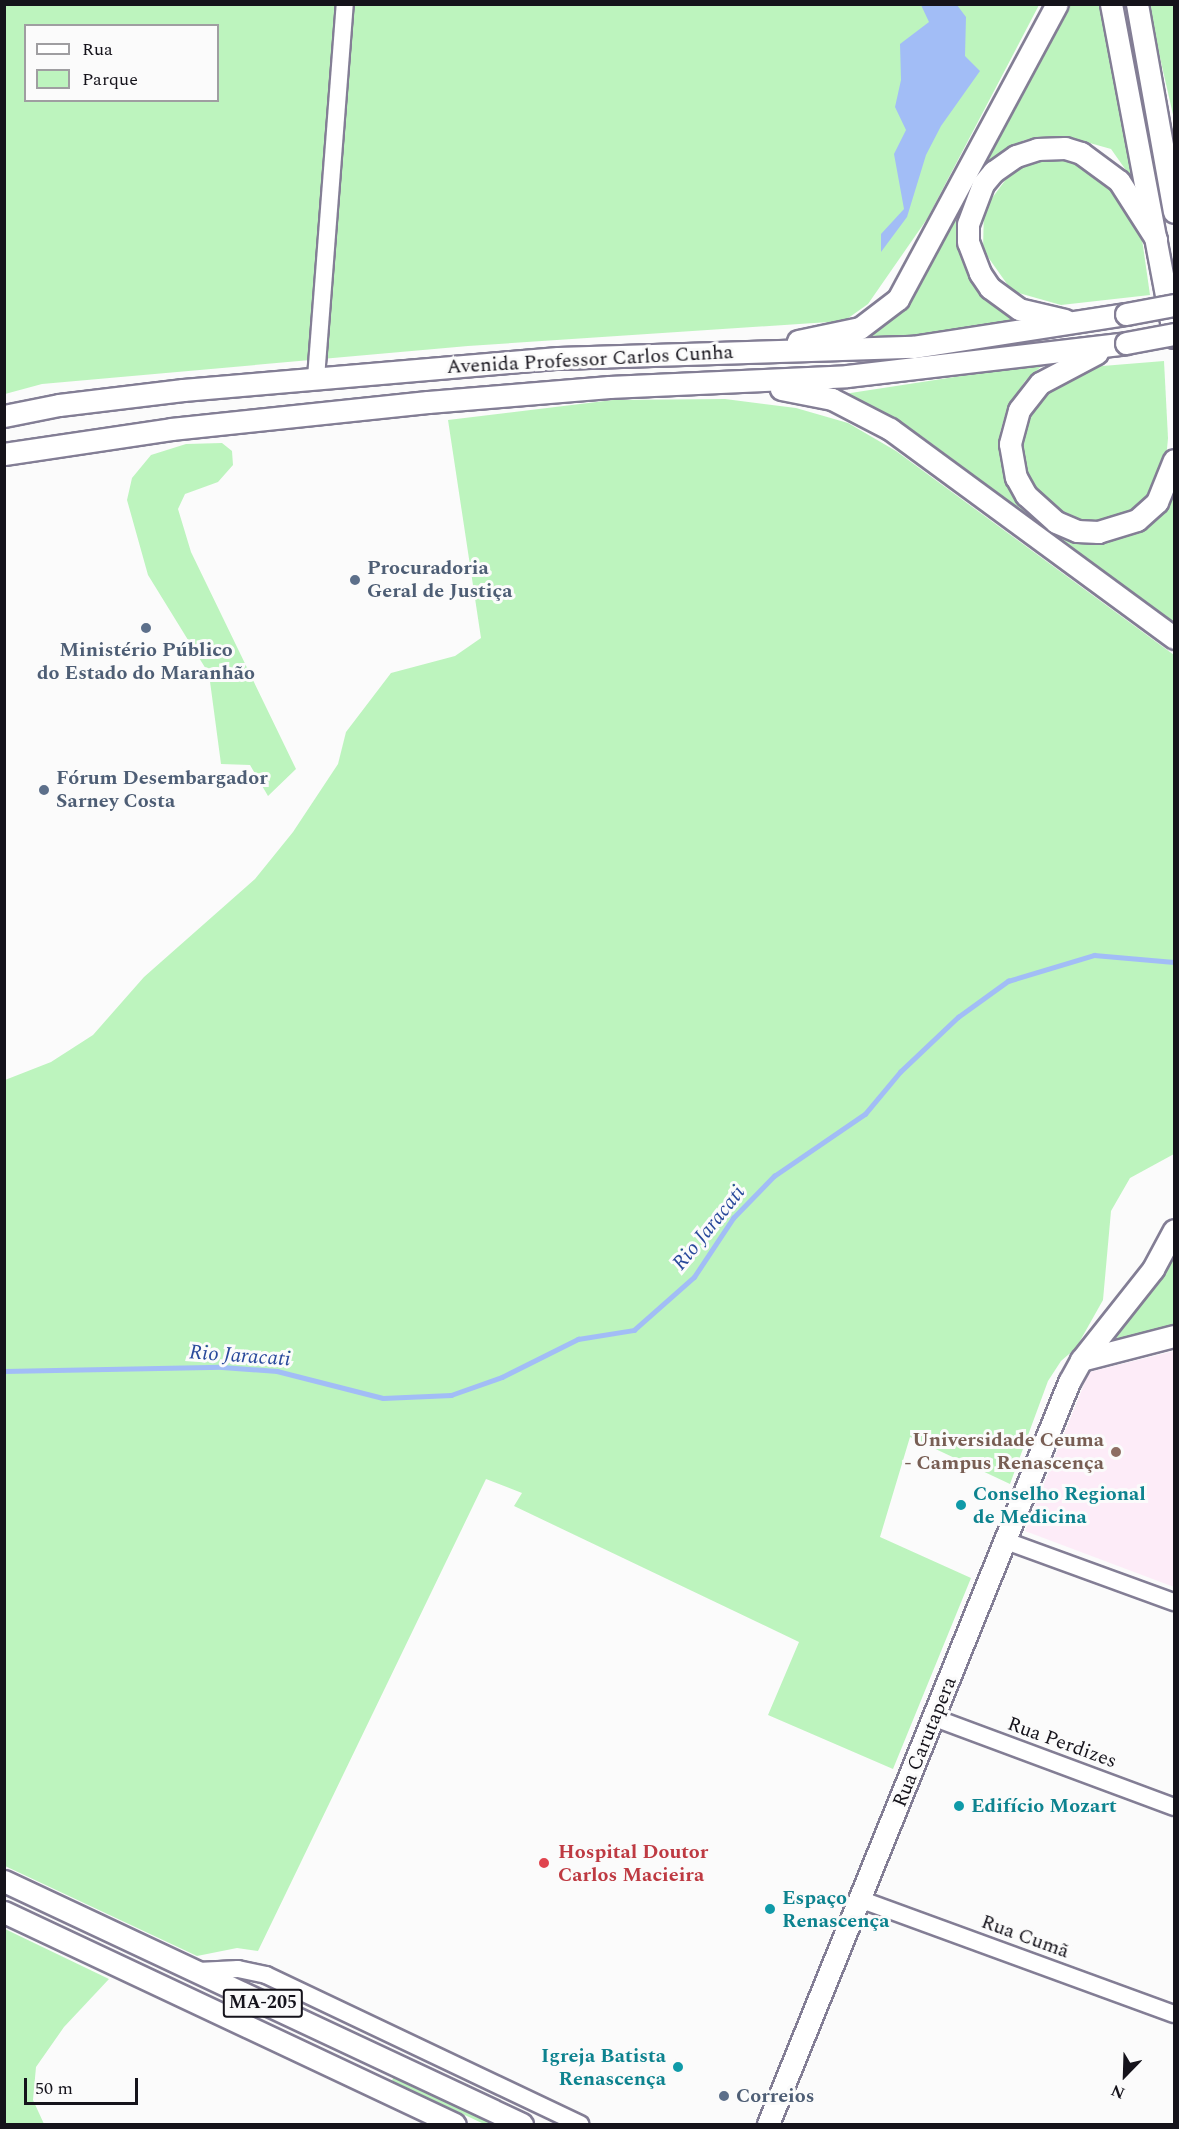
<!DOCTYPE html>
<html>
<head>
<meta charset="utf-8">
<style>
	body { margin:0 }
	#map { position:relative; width:1179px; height:2129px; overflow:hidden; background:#fbfbfb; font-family:Spectral,serif }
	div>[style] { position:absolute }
	.education>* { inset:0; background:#fdecf8 }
	.green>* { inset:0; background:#bdf4be }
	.water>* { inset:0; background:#a2bdf6 }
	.stream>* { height:4.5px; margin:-2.25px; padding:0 2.25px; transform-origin:2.25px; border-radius:2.25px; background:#a2bdf6 }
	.roads { filter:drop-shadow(2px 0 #837e95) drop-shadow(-2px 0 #837e95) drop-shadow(0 2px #837e95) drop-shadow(0 -2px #837e95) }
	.minor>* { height:16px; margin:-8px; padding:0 8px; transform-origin:8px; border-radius:8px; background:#fff }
	.major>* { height:21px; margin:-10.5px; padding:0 10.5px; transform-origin:10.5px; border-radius:10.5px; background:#fff }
	.bridges { filter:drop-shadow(2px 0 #837e95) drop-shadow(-2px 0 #837e95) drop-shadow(0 2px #837e95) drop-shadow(0 -2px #837e95) }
	.major-bridge>* { height:21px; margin:-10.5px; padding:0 10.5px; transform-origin:10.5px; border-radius:10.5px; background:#fff }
	.dots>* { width:16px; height:16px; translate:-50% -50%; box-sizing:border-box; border:3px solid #fbfbfb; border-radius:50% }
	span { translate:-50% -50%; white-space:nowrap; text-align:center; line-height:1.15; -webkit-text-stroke:6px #fbfbfb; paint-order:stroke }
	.shield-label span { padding:2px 4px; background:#fbfbfb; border:2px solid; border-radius:4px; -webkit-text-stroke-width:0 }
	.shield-label { font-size:18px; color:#15131b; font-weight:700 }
	.street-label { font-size:20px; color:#15131b }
	.service-label { font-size:20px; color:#4e5e75; font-weight:700 }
	.left { translate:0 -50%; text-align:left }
	.education-label { font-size:20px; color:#785e54; font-weight:700 }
	.right { translate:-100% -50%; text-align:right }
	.culture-label { font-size:20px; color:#0d838f; font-weight:700 }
	.health-label { font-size:20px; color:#be3a42; font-weight:700 }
	.water-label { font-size:21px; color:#29499b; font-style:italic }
	.frame { position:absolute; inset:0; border:6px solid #15131b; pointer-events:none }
	.legend { position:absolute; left:24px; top:24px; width:195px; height:78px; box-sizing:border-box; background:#fbfbfb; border:2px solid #9f9ea1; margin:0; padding:8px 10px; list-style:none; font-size:18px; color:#15131b }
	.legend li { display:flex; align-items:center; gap:12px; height:30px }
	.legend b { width:30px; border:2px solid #9f9ea1 }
	.north { position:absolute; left:1095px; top:2045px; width:60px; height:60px; -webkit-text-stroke:4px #fbfbfb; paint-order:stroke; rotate:203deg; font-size:16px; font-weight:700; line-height:24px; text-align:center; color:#15131b }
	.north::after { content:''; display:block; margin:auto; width:21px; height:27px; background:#15131b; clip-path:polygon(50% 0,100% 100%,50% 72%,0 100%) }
	.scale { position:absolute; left:24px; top:2078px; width:114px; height:27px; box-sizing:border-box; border:3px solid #15131b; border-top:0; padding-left:8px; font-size:18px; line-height:21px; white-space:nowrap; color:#15131b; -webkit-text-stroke:4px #fbfbfb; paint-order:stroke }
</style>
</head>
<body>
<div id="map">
	<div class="education">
		<div style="clip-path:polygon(1174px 1351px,1174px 1587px,1025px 1531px,1089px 1372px)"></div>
	</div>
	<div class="green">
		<div style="clip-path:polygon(evenodd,5px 5px,1039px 5px,927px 219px,868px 304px,844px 321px,468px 346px,42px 384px,5px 394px,5px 5px,26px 26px,218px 26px,218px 100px,26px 100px,26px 26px)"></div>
		<div style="clip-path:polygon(1064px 5px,1101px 5px,1135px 183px,1111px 149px,1065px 136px,1024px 140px,995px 159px,959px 233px,1019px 319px,979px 331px,864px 344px,847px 341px,902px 308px,936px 255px)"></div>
		<div style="clip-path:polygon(1148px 5px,1174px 5px,1174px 119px)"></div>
		<div style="clip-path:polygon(1046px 154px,1092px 165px,1123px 195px,1142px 239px,1150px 295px,1061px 305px,1012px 291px,983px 250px,984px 209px,1012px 171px)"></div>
		<div style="clip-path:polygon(1164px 361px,1168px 438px,1165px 470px,1156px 490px,1126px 516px,1107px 522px,1072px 519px,1055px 510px,1041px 498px,1023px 466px,1021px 448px,1030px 412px,1059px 382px,1090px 367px)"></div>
		<div style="clip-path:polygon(1045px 363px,1025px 381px,1006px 412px,1000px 433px,1005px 474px,1013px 490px,1114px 538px,1148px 525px,1162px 514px,1174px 493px,1174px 625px,923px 437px,844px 394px)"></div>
		<div style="clip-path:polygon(725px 399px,796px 408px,848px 423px,896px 451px,1174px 655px,1174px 1154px,1130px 1178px,1111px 1211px,1103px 1300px,1076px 1348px,1061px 1361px,1048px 1381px,1010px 1484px,910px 1437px,880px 1537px,971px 1578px,893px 1769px,768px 1715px,799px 1642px,514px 1506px,522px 1493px,486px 1479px,258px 1951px,237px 1948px,197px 1956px,5px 1866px,5px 1080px,51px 1062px,93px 1035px,144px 977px,255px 879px,293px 832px,338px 764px,346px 732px,391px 673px,455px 656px,481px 638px,448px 420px,613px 400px)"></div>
		<div style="clip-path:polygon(222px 443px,232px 451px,233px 465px,218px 482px,185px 494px,178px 509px,191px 552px,296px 769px,268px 796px,250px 765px,221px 764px,209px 674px,148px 575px,127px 500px,132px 478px,151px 455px,186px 444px)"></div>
		<div style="clip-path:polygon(1174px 1256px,1174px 1328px,1113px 1342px,1159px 1282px)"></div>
		<div style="clip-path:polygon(5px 1929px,109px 1979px,64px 2027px,36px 2067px,33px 2100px,44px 2124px,5px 2124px)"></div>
		<div style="clip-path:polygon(395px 2073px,503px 2124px,484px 2124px,392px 2081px)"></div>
	</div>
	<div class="water">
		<div style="clip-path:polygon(921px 5px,957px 5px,966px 17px,965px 56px,980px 71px,941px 126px,926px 155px,907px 217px,881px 252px,881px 234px,904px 209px,894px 154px,906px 130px,895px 107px,901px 80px,900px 44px,929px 22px)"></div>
	</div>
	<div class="stream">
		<div style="left:4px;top:1371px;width:218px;rotate:-1.1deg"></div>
		<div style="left:222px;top:1367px;width:55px;rotate:4.2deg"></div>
		<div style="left:277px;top:1371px;width:109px;rotate:14.3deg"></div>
		<div style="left:383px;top:1398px;width:68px;rotate:-2.5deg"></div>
		<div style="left:451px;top:1395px;width:54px;rotate:-19.4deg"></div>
		<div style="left:502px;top:1377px;width:85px;rotate:-26.6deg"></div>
		<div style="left:578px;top:1339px;width:57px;rotate:-9.1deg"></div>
		<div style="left:634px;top:1330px;width:80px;rotate:-41.5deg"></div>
		<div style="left:694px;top:1277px;width:71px;rotate:-56.5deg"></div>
		<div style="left:733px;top:1218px;width:59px;rotate:-45.7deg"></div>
		<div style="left:774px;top:1176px;width:110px;rotate:-34.3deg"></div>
		<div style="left:865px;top:1114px;width:55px;rotate:-50.2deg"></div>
		<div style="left:900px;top:1072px;width:80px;rotate:-43.5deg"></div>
		<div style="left:958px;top:1017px;width:62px;rotate:-35.8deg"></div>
		<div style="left:1008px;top:981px;width:90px;rotate:-16.8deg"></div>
		<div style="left:1094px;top:955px;width:80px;rotate:5deg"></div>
	</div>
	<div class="roads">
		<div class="minor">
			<div style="left:316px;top:378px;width:375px;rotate:-85.6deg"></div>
			<div style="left:1006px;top:1541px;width:179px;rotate:20deg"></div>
			<div style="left:935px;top:1718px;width:255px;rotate:20.4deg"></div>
			<div style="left:862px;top:1900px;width:332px;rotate:20.1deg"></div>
			<div style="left:198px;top:1971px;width:40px;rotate:-2.9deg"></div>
			<div style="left:238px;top:1969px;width:29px;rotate:12deg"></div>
			<div style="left:266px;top:1975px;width:348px;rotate:25.4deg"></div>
		</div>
		<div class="major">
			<div style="left:1111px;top:4px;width:339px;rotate:79.3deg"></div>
			<div style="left:1137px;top:4px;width:211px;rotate:79.9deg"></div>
			<div style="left:1065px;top:320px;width:47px;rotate:-166.6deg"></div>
			<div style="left:1019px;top:309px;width:36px;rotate:-144deg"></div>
			<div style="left:990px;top:288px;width:18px;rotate:-124deg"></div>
			<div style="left:980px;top:273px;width:33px;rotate:-111deg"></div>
			<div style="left:968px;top:242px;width:18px;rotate:-90deg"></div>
			<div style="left:968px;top:224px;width:43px;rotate:-69.4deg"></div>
			<div style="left:983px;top:184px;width:16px;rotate:-50deg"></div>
			<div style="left:993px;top:172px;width:28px;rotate:-35deg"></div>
			<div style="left:1016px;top:156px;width:22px;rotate:-18deg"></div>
			<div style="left:1037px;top:149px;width:28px;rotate:-2deg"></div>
			<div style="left:1065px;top:148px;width:17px;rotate:17deg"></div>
			<div style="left:1081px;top:153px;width:47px;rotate:36.4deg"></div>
			<div style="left:1119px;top:181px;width:69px;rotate:57.5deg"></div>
			<div style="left:798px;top:341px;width:63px;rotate:-11.8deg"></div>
			<div style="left:860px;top:328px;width:48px;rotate:-37.3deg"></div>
			<div style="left:898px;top:299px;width:335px;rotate:-61.7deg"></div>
			<div style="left:1097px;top:353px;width:64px;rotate:152.2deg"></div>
			<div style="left:1040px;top:383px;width:34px;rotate:128deg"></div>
			<div style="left:1019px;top:410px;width:35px;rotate:105deg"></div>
			<div style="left:1010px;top:444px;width:34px;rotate:80deg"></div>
			<div style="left:1016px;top:477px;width:21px;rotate:61deg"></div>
			<div style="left:1026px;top:495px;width:40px;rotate:42deg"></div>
			<div style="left:1056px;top:522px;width:23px;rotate:23deg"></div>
			<div style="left:1077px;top:531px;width:21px;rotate:3deg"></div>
			<div style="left:1098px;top:532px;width:41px;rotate:-17.1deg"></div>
			<div style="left:1137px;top:520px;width:27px;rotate:-42deg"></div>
			<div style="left:1157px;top:502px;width:45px;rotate:-68deg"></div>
			<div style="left:781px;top:389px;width:52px;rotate:11.1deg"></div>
			<div style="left:832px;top:399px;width:65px;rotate:27.3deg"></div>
			<div style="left:890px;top:429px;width:353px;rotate:36.3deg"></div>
			<div style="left:4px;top:416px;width:56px;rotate:-11.3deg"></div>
			<div style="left:59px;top:405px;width:125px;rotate:-6.9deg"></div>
			<div style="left:183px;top:390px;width:376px;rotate:-4.9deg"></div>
			<div style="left:558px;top:358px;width:355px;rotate:-1.8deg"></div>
			<div style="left:913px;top:347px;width:216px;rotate:-8.8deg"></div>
			<div style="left:4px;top:454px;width:169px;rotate:-8.5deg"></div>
			<div style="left:171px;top:429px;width:258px;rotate:-6deg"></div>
			<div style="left:428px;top:402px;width:182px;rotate:-4.7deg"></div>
			<div style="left:609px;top:387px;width:238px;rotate:-2.6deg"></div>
			<div style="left:847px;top:376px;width:281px;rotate:-6.7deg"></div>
			<div style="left:1081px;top:1360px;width:96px;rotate:-14.5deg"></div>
			<div style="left:4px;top:1881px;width:572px;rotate:25.13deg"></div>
			<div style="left:4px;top:1912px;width:498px;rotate:25.2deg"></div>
			<div style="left:768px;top:2124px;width:801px;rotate:-67.92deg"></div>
			<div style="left:1069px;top:1382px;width:25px;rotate:-61deg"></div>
			<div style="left:1081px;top:1360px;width:116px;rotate:-51.6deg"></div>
			<div style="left:1153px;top:1269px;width:44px;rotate:-61.7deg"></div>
		</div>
	</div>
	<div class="bridges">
		<div class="major-bridge">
			<div style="left:1126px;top:314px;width:49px;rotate:-10.6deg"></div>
			<div style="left:1126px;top:343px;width:49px;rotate:-10.6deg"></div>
		</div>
	</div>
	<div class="dots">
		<div style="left:355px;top:580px;background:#5c6f8a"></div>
		<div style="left:146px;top:628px;background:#5c6f8a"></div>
		<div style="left:44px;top:790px;background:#5c6f8a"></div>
		<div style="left:1116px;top:1452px;background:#8d6e63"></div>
		<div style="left:961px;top:1505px;background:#0f9aa8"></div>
		<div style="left:959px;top:1806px;background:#0f9aa8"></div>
		<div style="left:544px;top:1863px;background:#e0444e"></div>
		<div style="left:770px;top:1909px;background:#0f9aa8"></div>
		<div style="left:678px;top:2067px;background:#0f9aa8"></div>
		<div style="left:724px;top:2096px;background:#5c6f8a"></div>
	</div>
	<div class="shield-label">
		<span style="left:263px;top:2003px">MA-205</span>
	</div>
	<div class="street-label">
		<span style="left:590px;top:360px;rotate:-3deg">Avenida Professor Carlos Cunha</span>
		<span style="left:925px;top:1742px;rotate:-68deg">Rua Carutapera</span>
		<span style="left:1062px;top:1743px;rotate:20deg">Rua Perdizes</span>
		<span style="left:1025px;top:1937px;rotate:20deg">Rua Cumã</span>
	</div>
	<div class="service-label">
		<span class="left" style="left:367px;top:580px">Procuradoria<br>Geral de Justiça</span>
		<span style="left:146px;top:662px">Ministério Público<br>do Estado do Maranhão</span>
		<span class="left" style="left:56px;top:790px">Fórum Desembargador<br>Sarney Costa</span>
		<span class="left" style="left:736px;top:2096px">Correios</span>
	</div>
	<div class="education-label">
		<span class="right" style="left:1104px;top:1452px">Universidade Ceuma<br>- Campus Renascença</span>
	</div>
	<div class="culture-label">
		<span class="left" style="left:973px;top:1506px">Conselho Regional<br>de Medicina</span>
		<span class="left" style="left:971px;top:1806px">Edifício Mozart</span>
		<span class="left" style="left:782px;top:1910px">Espaço<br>Renascença</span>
		<span class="right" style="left:666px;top:2068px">Igreja Batista<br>Renascença</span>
	</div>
	<div class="health-label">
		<span class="left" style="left:558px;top:1864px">Hospital Doutor<br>Carlos Macieira</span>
	</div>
	<div class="water-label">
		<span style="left:709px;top:1228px;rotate:-51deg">Rio Jaracati</span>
		<span style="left:240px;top:1356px;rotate:4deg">Rio Jaracati</span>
	</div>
	<div class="frame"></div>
	<ul class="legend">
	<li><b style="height:8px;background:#fff"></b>Rua</li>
	<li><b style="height:16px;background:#bdf4be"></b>Parque</li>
	</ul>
	<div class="north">N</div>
	<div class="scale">50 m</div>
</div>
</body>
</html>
